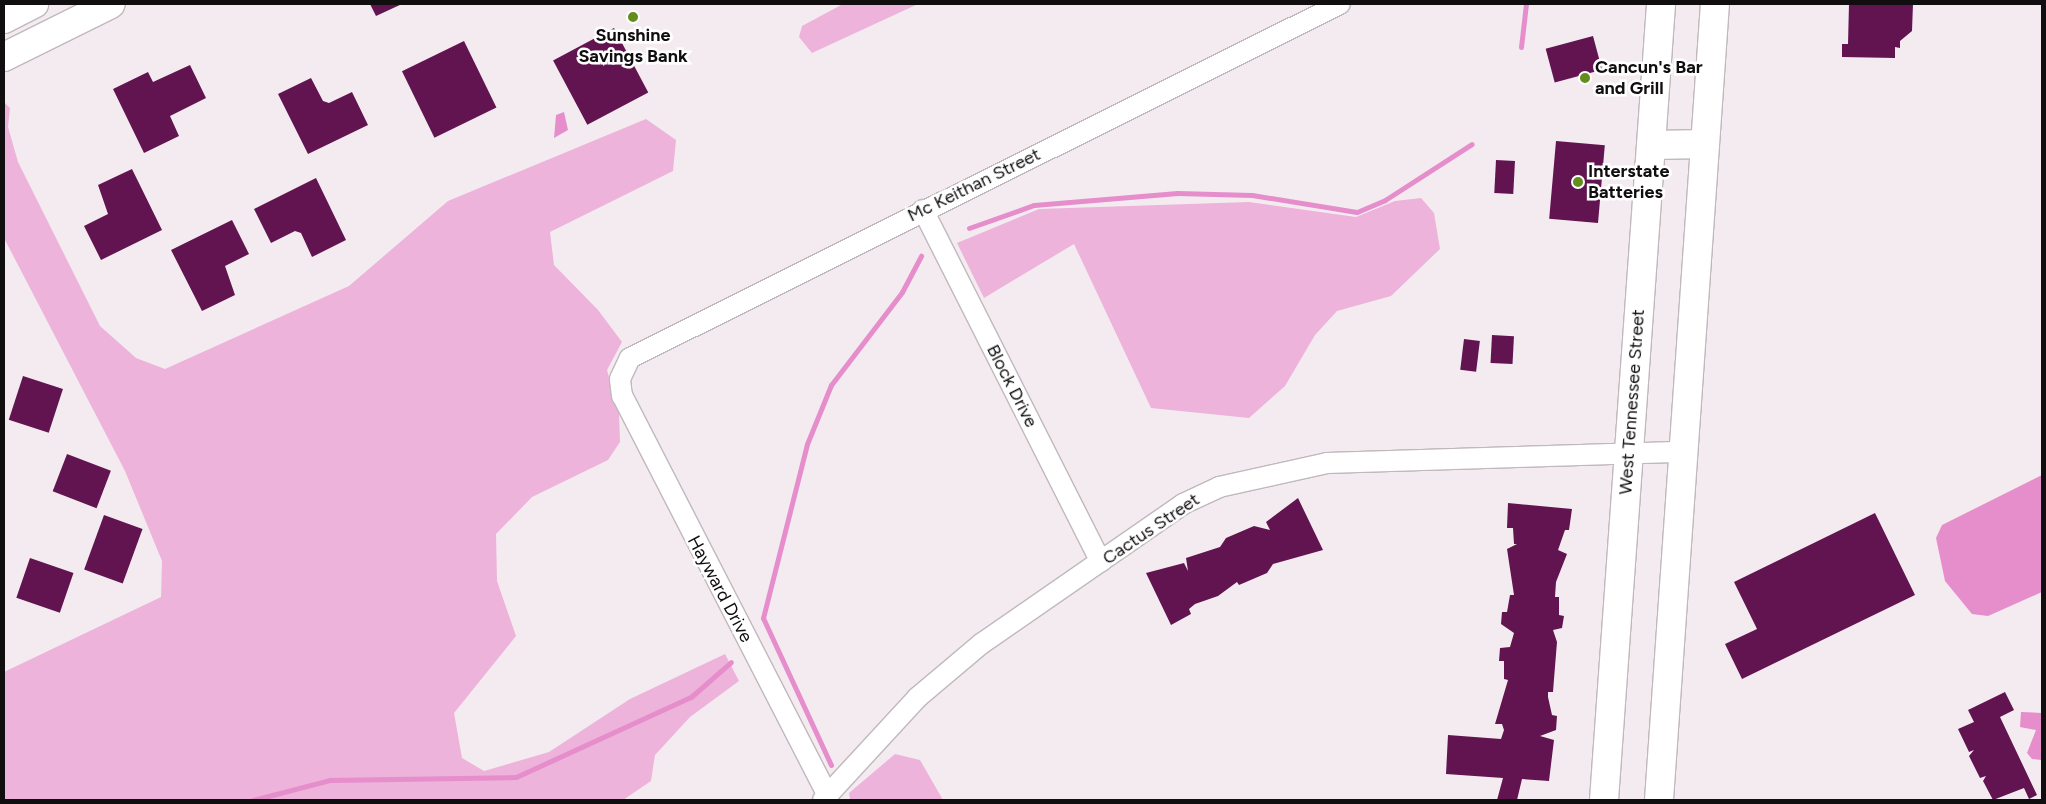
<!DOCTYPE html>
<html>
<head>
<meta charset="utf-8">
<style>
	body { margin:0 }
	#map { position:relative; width:2046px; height:804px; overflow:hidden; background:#f4ebf1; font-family:Figtree,sans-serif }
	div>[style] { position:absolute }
	.green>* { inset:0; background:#edb3da }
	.water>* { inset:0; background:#e58ecb }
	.stream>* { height:5px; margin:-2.5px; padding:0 2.5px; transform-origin:2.5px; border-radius:2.5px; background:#e58ecb }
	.building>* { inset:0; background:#621450; transform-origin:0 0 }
	.roads { filter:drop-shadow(1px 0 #c0b8bd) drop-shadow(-1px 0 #c0b8bd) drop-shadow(0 1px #c0b8bd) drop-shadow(0 -1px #c0b8bd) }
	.street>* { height:20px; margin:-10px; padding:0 10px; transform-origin:10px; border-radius:10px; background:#fff }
	.secondary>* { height:28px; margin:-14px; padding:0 14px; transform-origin:14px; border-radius:14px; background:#fff }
	.primary>* { height:28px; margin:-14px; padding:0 14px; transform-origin:14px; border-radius:14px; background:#fff }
	.dots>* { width:14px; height:14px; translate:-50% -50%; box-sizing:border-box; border:2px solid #fff; border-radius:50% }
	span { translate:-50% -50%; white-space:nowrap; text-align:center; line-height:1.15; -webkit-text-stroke:5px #fff; paint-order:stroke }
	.poi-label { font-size:18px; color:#110e10; font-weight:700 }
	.left { translate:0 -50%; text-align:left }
	.street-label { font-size:18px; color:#110e10 }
	.frame { position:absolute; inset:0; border:5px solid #110e10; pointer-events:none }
</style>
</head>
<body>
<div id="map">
	<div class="green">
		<div style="clip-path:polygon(843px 4px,918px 4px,812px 53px,799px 37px,802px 26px)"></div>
		<div style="clip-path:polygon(4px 102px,10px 108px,8px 127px,18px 162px,100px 326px,136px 358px,165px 369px,349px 286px,448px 201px,646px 119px,676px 140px,673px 171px,550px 232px,554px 265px,598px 310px,622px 342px,607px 370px,619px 413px,620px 442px,608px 460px,532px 497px,496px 534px,497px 581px,516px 636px,454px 713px,462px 758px,484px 771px,549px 752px,630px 699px,725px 654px,739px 681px,690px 717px,655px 755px,651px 781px,623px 800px,4px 800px,4px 672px,161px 597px,162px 561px,125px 471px,4px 238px)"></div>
		<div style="clip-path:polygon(1421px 198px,1434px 213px,1440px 249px,1391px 296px,1337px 311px,1315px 335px,1285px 386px,1249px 418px,1151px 408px,1074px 244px,984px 298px,957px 243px,1039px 209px,1249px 202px,1356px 217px,1395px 201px)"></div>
		<div style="clip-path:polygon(895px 754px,920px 760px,943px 800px,850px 800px,849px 793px)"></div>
	</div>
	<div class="water">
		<div style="clip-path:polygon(564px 112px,568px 130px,554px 138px,556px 115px)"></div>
		<div style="clip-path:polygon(2042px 475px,2042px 592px,1988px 616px,1972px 614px,1945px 581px,1936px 538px,1942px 525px)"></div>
		<div style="clip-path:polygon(2021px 712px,2042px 713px,2042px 760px,2032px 759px,2027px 753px,2036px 730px,2020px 727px)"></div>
	</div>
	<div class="stream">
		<div style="left:1521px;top:47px;width:43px;rotate:-83.4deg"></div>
		<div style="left:969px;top:228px;width:69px;rotate:-19.5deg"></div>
		<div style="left:1034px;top:205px;width:144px;rotate:-4.8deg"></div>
		<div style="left:1177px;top:193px;width:75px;rotate:1.5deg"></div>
		<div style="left:1252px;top:195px;width:106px;rotate:9.2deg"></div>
		<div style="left:1357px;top:212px;width:30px;rotate:-23deg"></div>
		<div style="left:1385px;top:200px;width:103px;rotate:-32.8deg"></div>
		<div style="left:831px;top:765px;width:162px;rotate:-114.8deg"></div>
		<div style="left:763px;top:618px;width:179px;rotate:-75.8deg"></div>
		<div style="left:807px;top:444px;width:64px;rotate:-67.9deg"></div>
		<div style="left:831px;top:385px;width:117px;rotate:-52.6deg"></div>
		<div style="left:902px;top:292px;width:41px;rotate:-62.2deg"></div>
		<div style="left:253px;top:800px;width:80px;rotate:-14.6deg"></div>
		<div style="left:330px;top:780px;width:186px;rotate:-0.9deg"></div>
		<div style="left:516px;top:777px;width:192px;rotate:-24.6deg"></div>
		<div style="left:691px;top:697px;width:53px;rotate:-41.2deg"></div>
	</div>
	<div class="building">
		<div style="clip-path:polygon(370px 4px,402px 4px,376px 16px)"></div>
		<div style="clip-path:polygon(1849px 4px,1913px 4px,1912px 31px,1900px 41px,1900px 48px,1895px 47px,1895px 58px,1842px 57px,1842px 44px,1848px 44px)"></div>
		<div style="left:614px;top:28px;width:73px;height:69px;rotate:62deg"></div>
		<div style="left:1593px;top:36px;width:35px;height:49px;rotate:75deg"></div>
		<div style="left:464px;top:41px;width:74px;height:69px;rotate:64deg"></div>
		<div style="clip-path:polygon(190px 65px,206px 98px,170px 116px,179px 136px,144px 153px,113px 89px,148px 72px,153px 82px)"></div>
		<div style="clip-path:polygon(311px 78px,323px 101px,329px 103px,352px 92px,368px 125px,308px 154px,278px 94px)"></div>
		<div style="left:1556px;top:141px;width:49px;height:78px;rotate:5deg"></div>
		<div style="left:1496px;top:160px;width:19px;height:33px;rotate:3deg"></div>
		<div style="clip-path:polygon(132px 169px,162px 230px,101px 260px,84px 226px,108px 214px,98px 185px)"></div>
		<div style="clip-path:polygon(316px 178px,346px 240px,312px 257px,301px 233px,295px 231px,271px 243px,254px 209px)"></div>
		<div style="clip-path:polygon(232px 220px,249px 254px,225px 266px,235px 295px,202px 311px,171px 250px)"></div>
		<div style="left:1492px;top:335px;width:22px;height:28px;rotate:3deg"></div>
		<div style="left:1464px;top:339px;width:16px;height:31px;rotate:7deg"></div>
		<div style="left:23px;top:376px;width:42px;height:46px;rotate:18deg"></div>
		<div style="left:67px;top:454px;width:47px;height:40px;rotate:21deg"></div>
		<div style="clip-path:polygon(1298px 498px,1323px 550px,1273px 564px,1267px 573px,1239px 585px,1237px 582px,1218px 596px,1195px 604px,1189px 609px,1191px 614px,1171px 625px,1146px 573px,1184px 563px,1188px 571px,1186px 558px,1220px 547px,1226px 538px,1254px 526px,1270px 530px,1266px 522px)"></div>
		<div style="clip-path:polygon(1508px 503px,1572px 509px,1569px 530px,1565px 530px,1558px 550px,1567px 554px,1556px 582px,1555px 597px,1559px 597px,1559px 615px,1564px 616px,1562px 628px,1553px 630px,1557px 642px,1554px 679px,1553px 692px,1548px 692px,1548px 697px,1552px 715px,1557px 716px,1556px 730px,1540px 736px,1554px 740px,1549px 781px,1522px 779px,1517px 800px,1497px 800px,1503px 778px,1446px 774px,1448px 735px,1501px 739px,1504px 730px,1502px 724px,1495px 724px,1508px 680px,1504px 679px,1504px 661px,1499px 661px,1500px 648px,1510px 647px,1514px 633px,1501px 624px,1502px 612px,1507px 612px,1510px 595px,1514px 595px,1507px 549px,1517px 544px,1514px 544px,1513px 528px,1507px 528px)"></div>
		<div style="clip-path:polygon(1875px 513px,1915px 595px,1742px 679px,1725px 644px,1757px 629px,1734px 582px)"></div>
		<div style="left:104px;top:515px;width:41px;height:58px;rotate:20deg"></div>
		<div style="left:30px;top:558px;width:46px;height:42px;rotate:19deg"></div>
		<div style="clip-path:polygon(2005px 692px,2014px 710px,2000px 717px,2037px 795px,2029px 799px,2024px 788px,1993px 800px,1983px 781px,1986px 776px,1980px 778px,1969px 756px,1974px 750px,1969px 752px,1958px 729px,1974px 722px,1968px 710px)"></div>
	</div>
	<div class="roads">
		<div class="street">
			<div style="left:923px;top:210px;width:394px;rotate:63.2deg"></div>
			<div style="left:828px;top:796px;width:450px;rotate:-117.2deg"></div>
			<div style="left:622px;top:396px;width:17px;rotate:-97deg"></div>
			<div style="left:620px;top:379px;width:23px;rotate:-65deg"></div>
			<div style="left:630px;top:358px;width:793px;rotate:-26.5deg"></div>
			<div style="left:823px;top:800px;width:139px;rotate:-47.3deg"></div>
			<div style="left:917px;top:698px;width:84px;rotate:-40.2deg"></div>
			<div style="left:981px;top:644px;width:246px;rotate:-34.7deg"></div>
			<div style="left:1183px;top:504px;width:40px;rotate:-25deg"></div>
			<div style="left:1219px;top:487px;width:111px;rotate:-12.5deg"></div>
			<div style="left:1327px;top:463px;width:356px;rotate:-1.8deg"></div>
		</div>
		<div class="secondary">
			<div style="left:4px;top:19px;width:34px;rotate:-27deg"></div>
			<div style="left:4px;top:57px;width:119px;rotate:-26.4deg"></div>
		</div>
		<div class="primary">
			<div style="left:1652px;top:145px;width:53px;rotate:-1.1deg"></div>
			<div style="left:1604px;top:800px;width:798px;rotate:-85.9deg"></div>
			<div style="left:1659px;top:800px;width:798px;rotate:-85.98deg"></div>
		</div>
	</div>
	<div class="dots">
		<div style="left:633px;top:17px;background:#638d1d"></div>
		<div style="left:1585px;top:78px;background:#638d1d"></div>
		<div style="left:1578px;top:182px;background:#638d1d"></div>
	</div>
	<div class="poi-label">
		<span style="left:633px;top:46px">Sunshine<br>Savings Bank</span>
		<span class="left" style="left:1595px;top:78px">Cancun's Bar<br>and Grill</span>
		<span class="left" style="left:1588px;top:182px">Interstate<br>Batteries</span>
	</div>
	<div class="street-label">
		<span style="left:974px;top:185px;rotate:-26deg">Mc Keithan Street</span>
		<span style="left:1012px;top:386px;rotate:63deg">Block Drive</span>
		<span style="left:1632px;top:402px;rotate:-86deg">West Tennessee Street</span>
		<span style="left:1151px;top:529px;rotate:-34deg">Cactus Street</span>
		<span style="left:720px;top:589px;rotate:62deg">Hayward Drive</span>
	</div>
	<div class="frame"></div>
</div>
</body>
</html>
